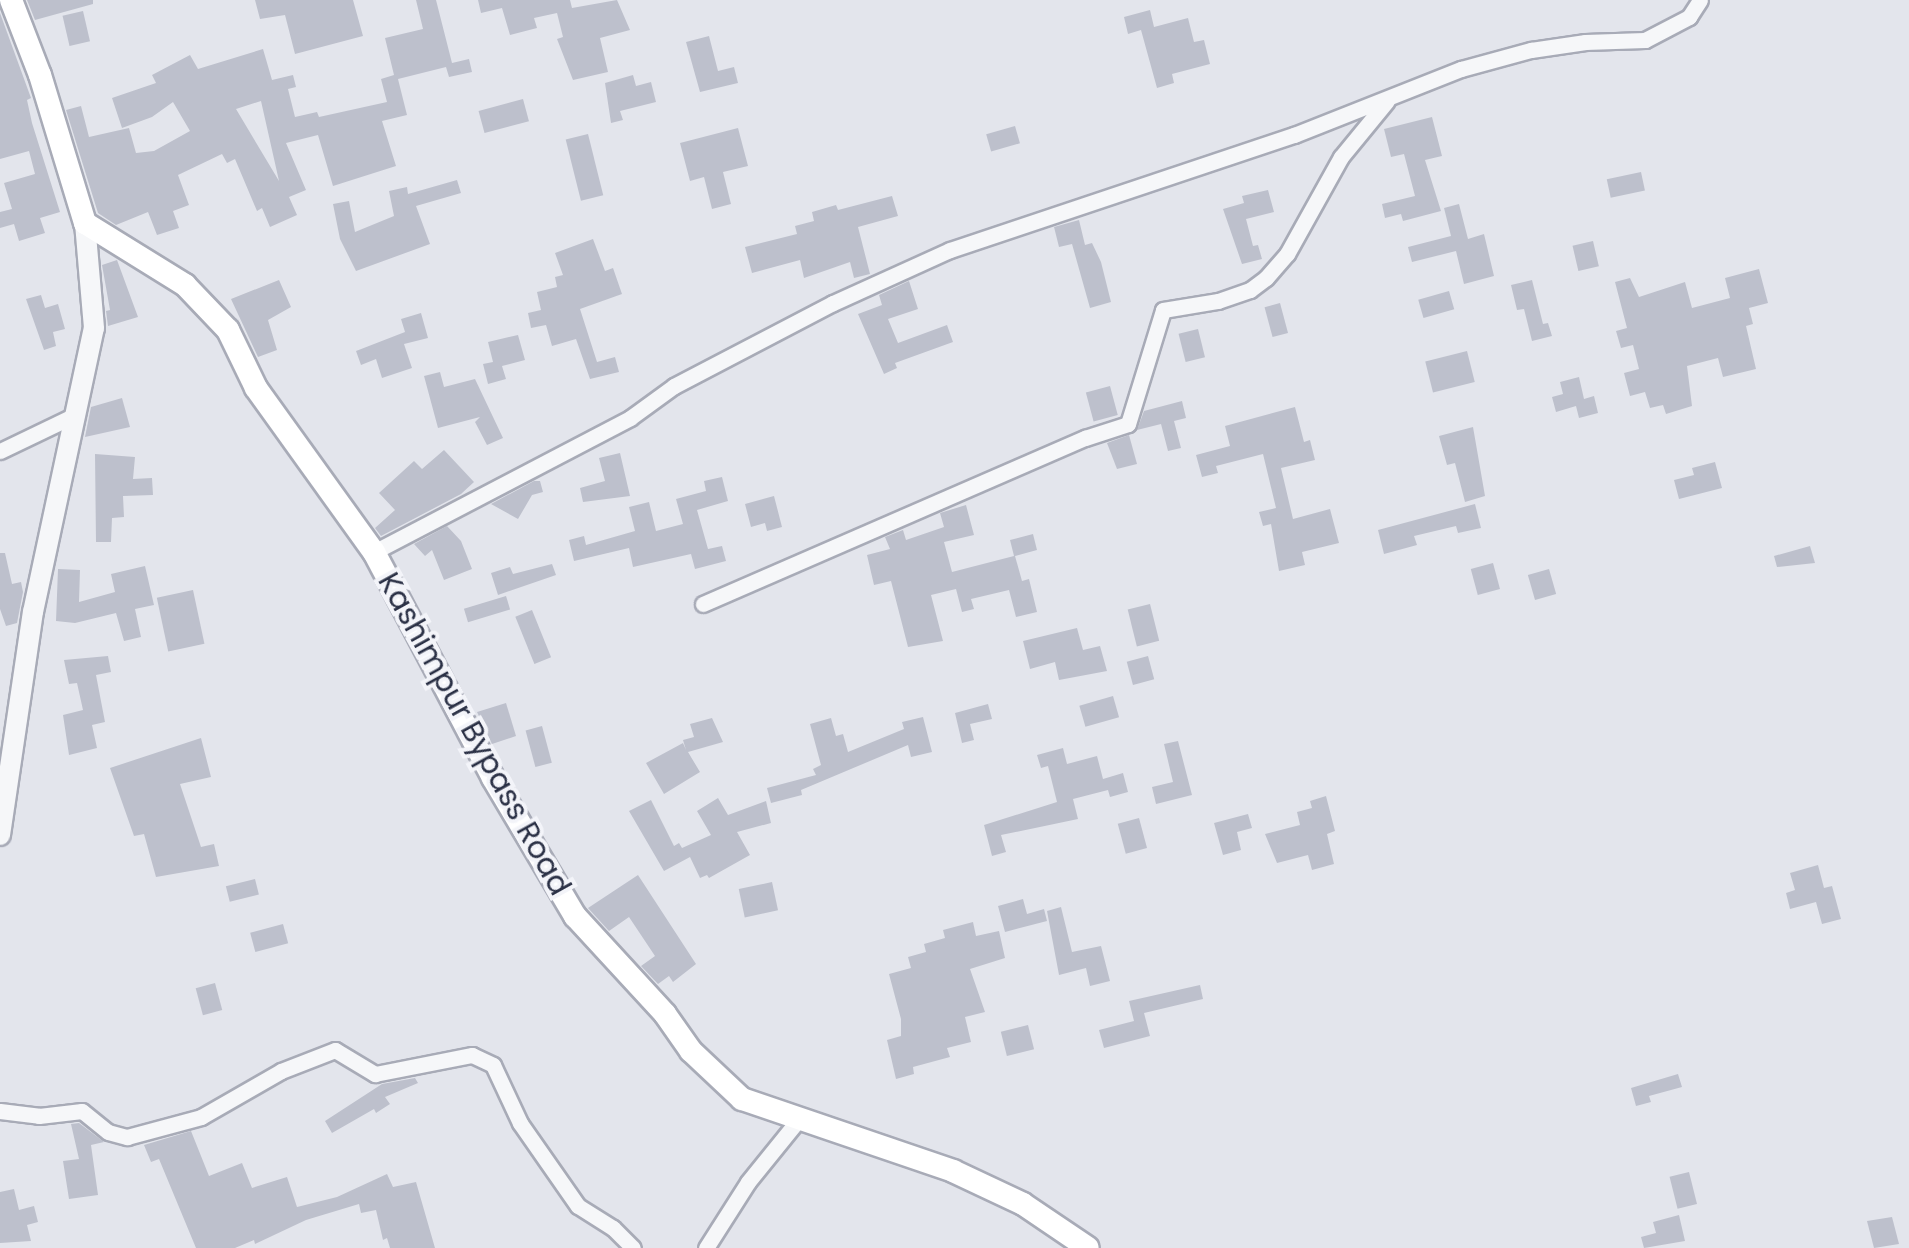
<!DOCTYPE html>
<html>
<head>
<meta charset="utf-8">
<style>
	body { margin:0 }
	#map { position:relative; width:1909px; height:1248px; overflow:hidden; background:#e3e5ec; font-family:Poppins,sans-serif }
	div>[style] { position:absolute }
	.building>* { inset:0; background:#bdc0cc; transform-origin:0 0 }
	.roads { filter:drop-shadow(2px 0 #a8abb7) drop-shadow(-2px 0 #a8abb7) drop-shadow(0 2px #a8abb7) drop-shadow(0 -2px #a8abb7) }
	.minor>* { height:15px; margin:-7.5px; padding:0 7.5px; transform-origin:7.5px; border-radius:7.5px; background:#f6f7f9 }
	.tertiary>* { height:20px; margin:-10px; padding:0 10px; transform-origin:10px; border-radius:10px; background:#f6f7f9 }
	.secondary>* { height:22px; margin:-11px; padding:0 11px; transform-origin:11px; border-radius:11px; background:#fff }
	span { translate:-50% -50%; white-space:nowrap; text-align:center; line-height:1.15; -webkit-text-stroke:8px #f3f4f9; paint-order:stroke }
	.street-label { font-size:30px; color:#2a3045 }
</style>
</head>
<body>
<div id="map">
	<div class="building">
		<div style="clip-path:polygon(27px 0,93px 0,93px 4px,35px 20px)"></div>
		<div style="clip-path:polygon(255px 0,353px 0,363px 36px,295px 54px,285px 15px,260px 19px)"></div>
		<div style="clip-path:polygon(evenodd,416px 0,436px 0,452px 63px,469px 59px,472px 72px,449px 77px,446px 67px,398px 79px,407px 115px,382px 121px,396px 166px,333px 186px,318px 135px,286px 143px,306px 190px,289px 197px,297px 215px,270px 227px,262px 208px,257px 211px,235px 159px,227px 163px,222px 154px,178px 175px,189px 205px,173px 211px,179px 228px,157px 235px,148px 212px,116px 225px,98px 213px,66px 110px,81px 106px,89px 137px,129px 128px,136px 153px,154px 151px,190px 131px,173px 102px,152px 117px,122px 128px,112px 98px,156px 83px,152px 75px,190px 55px,198px 69px,263px 49px,272px 80px,293px 75px,296px 87px,288px 89px,295px 117px,317px 112px,319px 117px,387px 102px,381px 79px,394px 75px,385px 38px,423px 29px,416px 0,261px 101px,279px 181px,236px 109px,261px 101px)"></div>
		<div style="clip-path:polygon(478px 0,570px 0,572px 8px,617px 0,630px 30px,600px 38px,608px 72px,573px 80px,557px 39px,563px 37px,557px 13px,534px 18px,537px 28px,510px 35px,502px 8px,481px 13px)"></div>
		<div style="clip-path:polygon(1150px 10px,1154px 27px,1188px 18px,1194px 42px,1204px 40px,1210px 64px,1172px 74px,1174px 83px,1157px 88px,1141px 30px,1128px 34px,1124px 17px)"></div>
		<div style="left:83px;top:11px;width:31px;height:21px;rotate:77deg"></div>
		<div style="clip-path:polygon(0 13px,31px 98px,27px 100px,32px 123px,60px 212px,40px 218px,45px 233px,19px 241px,14px 224px,0 228px,0 212px,12px 209px,4px 183px,35px 174px,29px 151px,0 159px)"></div>
		<div style="clip-path:polygon(709px 36px,718px 71px,734px 67px,738px 83px,700px 92px,686px 42px)"></div>
		<div style="clip-path:polygon(633px 75px,636px 86px,651px 82px,656px 102px,620px 111px,623px 120px,611px 123px,605px 83px)"></div>
		<div style="left:523px;top:99px;width:23px;height:46px;rotate:75deg"></div>
		<div style="clip-path:polygon(1432px 117px,1442px 156px,1425px 160px,1441px 211px,1403px 221px,1401px 214px,1385px 218px,1382px 204px,1415px 196px,1404px 154px,1391px 157px,1384px 129px)"></div>
		<div style="left:1015px;top:126px;width:18px;height:30px;rotate:74deg"></div>
		<div style="clip-path:polygon(738px 128px,748px 166px,723px 172px,731px 204px,712px 209px,704px 177px,690px 181px,680px 143px)"></div>
		<div style="left:588px;top:134px;width:63px;height:23px;rotate:76deg"></div>
		<div style="left:1641px;top:172px;width:19px;height:35px;rotate:78deg"></div>
		<div style="clip-path:polygon(457px 180px,461px 193px,416px 206px,430px 244px,356px 271px,340px 239px,333px 204px,349px 201px,355px 232px,394px 216px,389px 191px,407px 187px,408px 194px)"></div>
		<div style="clip-path:polygon(1268px 190px,1274px 212px,1246px 219px,1253px 246px,1258px 245px,1262px 259px,1242px 264px,1223px 209px,1244px 203px,1242px 196px)"></div>
		<div style="clip-path:polygon(892px 196px,898px 216px,858px 227px,870px 274px,854px 278px,850px 262px,804px 278px,800px 260px,752px 273px,745px 247px,797px 234px,795px 226px,814px 221px,812px 212px,836px 205px,838px 210px)"></div>
		<div style="clip-path:polygon(1459px 204px,1468px 239px,1484px 234px,1494px 276px,1464px 284px,1456px 251px,1412px 262px,1408px 247px,1451px 236px,1444px 208px)"></div>
		<div style="clip-path:polygon(1079px 220px,1085px 245px,1092px 243px,1101px 262px,1111px 302px,1090px 308px,1072px 244px,1059px 247px,1054px 227px)"></div>
		<div style="clip-path:polygon(593px 239px,605px 271px,613px 268px,622px 294px,580px 309px,597px 362px,615px 357px,619px 372px,590px 379px,576px 339px,552px 346px,546px 325px,531px 328px,528px 313px,541px 310px,537px 292px,557px 287px,555px 277px,563px 275px,555px 253px)"></div>
		<div style="left:1593px;top:241px;width:26px;height:21px;rotate:77deg"></div>
		<div style="clip-path:polygon(117px 260px,138px 317px,108px 326px,106px 311px,110px 310px,102px 265px)"></div>
		<div style="clip-path:polygon(1759px 269px,1768px 303px,1749px 308px,1753px 324px,1746px 326px,1756px 369px,1723px 377px,1718px 358px,1687px 366px,1692px 406px,1666px 414px,1663px 405px,1650px 408px,1645px 392px,1630px 396px,1624px 373px,1639px 369px,1633px 345px,1621px 348px,1616px 331px,1627px 328px,1615px 282px,1630px 278px,1639px 297px,1685px 282px,1692px 308px,1730px 298px,1725px 278px)"></div>
		<div style="clip-path:polygon(279px 280px,291px 307px,268px 320px,277px 350px,258px 357px,231px 299px)"></div>
		<div style="clip-path:polygon(1532px 280px,1543px 324px,1548px 323px,1552px 336px,1532px 341px,1524px 309px,1517px 310px,1511px 285px)"></div>
		<div style="clip-path:polygon(909px 281px,918px 309px,888px 319px,898px 343px,947px 325px,953px 342px,895px 363px,897px 368px,884px 374px,858px 314px,882px 305px,879px 295px)"></div>
		<div style="left:1449px;top:291px;width:19px;height:32px;rotate:74deg"></div>
		<div style="clip-path:polygon(41px 295px,45px 308px,58px 304px,65px 329px,53px 332px,56px 346px,44px 350px,26px 299px)"></div>
		<div style="left:1280px;top:303px;width:31px;height:16px;rotate:75deg"></div>
		<div style="clip-path:polygon(421px 313px,428px 338px,404px 344px,412px 368px,382px 378px,376px 359px,361px 365px,356px 351px,405px 332px,401px 319px)"></div>
		<div style="left:1198px;top:329px;width:29px;height:20px;rotate:76deg"></div>
		<div style="clip-path:polygon(518px 335px,525px 360px,502px 366px,506px 379px,488px 384px,483px 364px,493px 362px,488px 342px)"></div>
		<div style="left:1467px;top:351px;width:32px;height:43px;rotate:76deg"></div>
		<div style="clip-path:polygon(440px 372px,444px 387px,475px 379px,503px 438px,487px 445px,475px 422px,480px 417px,438px 428px,424px 376px)"></div>
		<div style="clip-path:polygon(1579px 377px,1584px 399px,1594px 396px,1598px 413px,1579px 418px,1576px 406px,1556px 412px,1552px 397px,1563px 394px,1560px 382px)"></div>
		<div style="left:1110px;top:386px;width:30px;height:25px;rotate:75deg"></div>
		<div style="clip-path:polygon(122px 398px,130px 427px,85px 437px,91px 407px)"></div>
		<div style="clip-path:polygon(1182px 401px,1186px 418px,1174px 421px,1181px 448px,1168px 451px,1161px 424px,1137px 430px,1144px 411px)"></div>
		<div style="clip-path:polygon(1295px 407px,1304px 442px,1310px 440px,1315px 460px,1281px 468px,1293px 519px,1330px 509px,1339px 543px,1302px 552px,1305px 565px,1279px 571px,1271px 524px,1263px 526px,1259px 512px,1276px 508px,1263px 454px,1216px 466px,1218px 473px,1202px 477px,1196px 455px,1230px 446px,1225px 426px)"></div>
		<div style="clip-path:polygon(1473px 427px,1485px 496px,1465px 502px,1455px 463px,1447px 465px,1439px 436px)"></div>
		<div style="clip-path:polygon(1129px 435px,1137px 464px,1117px 469px,1107px 443px)"></div>
		<div style="clip-path:polygon(444px 450px,474px 482px,461px 494px,381px 536px,375px 528px,395px 510px,379px 493px,414px 461px,422px 469px)"></div>
		<div style="clip-path:polygon(620px 453px,630px 496px,583px 502px,580px 488px,605px 481px,599px 458px)"></div>
		<div style="clip-path:polygon(95px 454px,135px 457px,133px 479px,152px 478px,153px 495px,123px 496px,124px 517px,112px 518px,111px 542px,96px 542px)"></div>
		<div style="clip-path:polygon(1715px 462px,1722px 488px,1679px 499px,1674px 480px,1694px 475px,1692px 468px)"></div>
		<div style="clip-path:polygon(722px 477px,728px 501px,697px 510px,708px 549px,722px 546px,726px 561px,695px 569px,691px 554px,633px 567px,629px 548px,574px 561px,569px 540px,584px 536px,586px 545px,635px 531px,629px 507px,649px 502px,656px 531px,683px 524px,676px 499px,706px 491px,704px 481px)"></div>
		<div style="clip-path:polygon(534px 481px,540px 481px,543px 492px,532px 495px,518px 519px,491px 504px)"></div>
		<div style="clip-path:polygon(774px 496px,782px 527px,767px 531px,765px 523px,751px 527px,745px 504px)"></div>
		<div style="clip-path:polygon(1475px 504px,1481px 528px,1458px 533px,1456px 526px,1414px 536px,1417px 545px,1384px 554px,1378px 530px)"></div>
		<div style="clip-path:polygon(966px 505px,974px 535px,944px 542px,952px 572px,1014px 556px,1010px 540px,1033px 534px,1037px 550px,1015px 556px,1022px 581px,1029px 579px,1037px 612px,1016px 617px,1009px 590px,971px 599px,974px 609px,962px 612px,956px 589px,931px 595px,943px 641px,908px 647px,891px 581px,874px 585px,867px 555px,890px 549px,885px 537px,903px 530px,906px 540px,944px 527px,940px 513px)"></div>
		<div style="clip-path:polygon(447px 526px,461px 541px,472px 569px,444px 580px,432px 550px,425px 556px,414px 544px)"></div>
		<div style="clip-path:polygon(1810px 546px,1815px 563px,1777px 567px,1774px 556px)"></div>
		<div style="clip-path:polygon(0 553px,5px 553px,12px 584px,21px 582px,23px 592px,17px 623px,6px 626px,0 609px)"></div>
		<div style="left:1493px;top:563px;width:27px;height:23px;rotate:75deg"></div>
		<div style="clip-path:polygon(552px 564px,556px 575px,498px 595px,491px 573px,510px 567px,513px 574px)"></div>
		<div style="clip-path:polygon(145px 566px,154px 605px,135px 609px,141px 637px,124px 641px,116px 613px,75px 623px,56px 621px,58px 569px,80px 570px,79px 602px,115px 592px,111px 574px)"></div>
		<div style="left:1549px;top:569px;width:26px;height:22px;rotate:74deg"></div>
		<div style="left:193px;top:590px;width:55px;height:37px;rotate:78deg"></div>
		<div style="left:506px;top:596px;width:14px;height:44px;rotate:73deg"></div>
		<div style="left:1150px;top:604px;width:38px;height:23px;rotate:76deg"></div>
		<div style="left:532px;top:610px;width:51px;height:18px;rotate:68deg"></div>
		<div style="clip-path:polygon(1077px 628px,1083px 650px,1100px 646px,1107px 671px,1059px 680px,1055px 662px,1030px 669px,1023px 641px)"></div>
		<div style="clip-path:polygon(108px 656px,111px 672px,96px 675px,105px 722px,92px 725px,97px 748px,69px 755px,63px 715px,83px 710px,77px 683px,69px 684px,64px 660px)"></div>
		<div style="left:1148px;top:656px;width:24px;height:22px;rotate:75deg"></div>
		<div style="left:1113px;top:696px;width:22px;height:35px;rotate:74deg"></div>
		<div style="clip-path:polygon(506px 703px,516px 736px,492px 744px,477px 712px)"></div>
		<div style="clip-path:polygon(988px 704px,992px 719px,970px 724px,974px 740px,962px 743px,955px 713px)"></div>
		<div style="clip-path:polygon(923px 717px,932px 752px,911px 757px,908px 745px,801px 790px,802px 795px,771px 803px,767px 788px,816px 775px,813px 769px,821px 765px,810px 724px,831px 718px,836px 736px,843px 734px,848px 752px,904px 729px,902px 722px)"></div>
		<div style="clip-path:polygon(712px 718px,723px 742px,688px 752px,700px 772px,664px 794px,646px 763px,683px 743px,686px 750px,683px 740px,694px 737px,690px 724px)"></div>
		<div style="left:542px;top:726px;width:38px;height:17px;rotate:75deg"></div>
		<div style="clip-path:polygon(201px 738px,211px 777px,180px 784px,201px 847px,214px 844px,219px 866px,156px 877px,144px 834px,134px 836px,110px 768px)"></div>
		<div style="clip-path:polygon(1178px 741px,1192px 795px,1156px 804px,1152px 787px,1173px 782px,1164px 744px)"></div>
		<div style="clip-path:polygon(1063px 748px,1067px 764px,1097px 756px,1103px 779px,1123px 773px,1128px 792px,1110px 797px,1108px 790px,1073px 799px,1078px 819px,1001px 835px,1006px 852px,992px 856px,984px 825px,1057px 802px,1048px 766px,1041px 768px,1037px 755px)"></div>
		<div style="clip-path:polygon(1326px 796px,1335px 831px,1327px 834px,1334px 864px,1312px 870px,1308px 855px,1277px 863px,1265px 834px,1300px 825px,1297px 812px,1312px 808px,1310px 801px)"></div>
		<div style="clip-path:polygon(718px 798px,728px 815px,766px 801px,771px 823px,737px 832px,750px 855px,709px 878px,707px 875px,700px 878px,690px 857px,664px 871px,629px 811px,651px 800px,674px 846px,679px 843px,682px 848px,711px 835px,697px 811px)"></div>
		<div style="clip-path:polygon(1248px 814px,1252px 828px,1237px 832px,1241px 850px,1223px 855px,1214px 823px)"></div>
		<div style="left:1139px;top:818px;width:31px;height:22px;rotate:75deg"></div>
		<div style="clip-path:polygon(1818px 865px,1824px 888px,1832px 886px,1841px 919px,1822px 924px,1816px 902px,1790px 909px,1786px 893px,1795px 890px,1790px 873px)"></div>
		<div style="clip-path:polygon(638px 875px,696px 964px,673px 982px,669px 976px,658px 984px,641px 966px,655px 956px,629px 917px,609px 931px,588px 908px)"></div>
		<div style="left:255px;top:879px;width:16px;height:30px;rotate:76deg"></div>
		<div style="left:772px;top:882px;width:29px;height:34px;rotate:78deg"></div>
		<div style="clip-path:polygon(1023px 899px,1027px 914px,1044px 909px,1047px 921px,1005px 932px,998px 906px)"></div>
		<div style="clip-path:polygon(1061px 907px,1072px 952px,1101px 946px,1110px 981px,1090px 986px,1086px 968px,1059px 975px,1047px 911px)"></div>
		<div style="clip-path:polygon(973px 922px,976px 936px,999px 931px,1005px 958px,970px 969px,985px 1012px,965px 1017px,971px 1042px,947px 1048px,950px 1057px,913px 1067px,914px 1074px,896px 1079px,887px 1040px,901px 1036px,901px 1019px,889px 974px,911px 968px,908px 957px,926px 952px,924px 944px,945px 938px,943px 930px)"></div>
		<div style="left:283px;top:924px;width:20px;height:34px;rotate:75deg"></div>
		<div style="left:215px;top:983px;width:28px;height:20px;rotate:75deg"></div>
		<div style="clip-path:polygon(1200px 985px,1203px 999px,1144px 1013px,1150px 1036px,1104px 1048px,1099px 1030px,1134px 1021px,1129px 1001px)"></div>
		<div style="left:1028px;top:1025px;width:25px;height:28px;rotate:76deg"></div>
		<div style="clip-path:polygon(1678px 1074px,1682px 1087px,1649px 1096px,1651px 1102px,1636px 1106px,1631px 1088px)"></div>
		<div style="clip-path:polygon(415px 1078px,418px 1083px,385px 1097px,390px 1104px,376px 1113px,374px 1109px,332px 1133px,325px 1121px,382px 1084px)"></div>
		<div style="clip-path:polygon(79px 1123px,104px 1142px,91px 1145px,98px 1195px,69px 1199px,63px 1161px,79px 1159px,71px 1124px)"></div>
		<div style="clip-path:polygon(191px 1131px,209px 1176px,242px 1163px,252px 1188px,287px 1177px,297px 1207px,337px 1197px,387px 1174px,393px 1187px,416px 1182px,435px 1248px,390px 1248px,387px 1238px,383px 1240px,376px 1210px,361px 1213px,359px 1204px,306px 1220px,255px 1244px,254px 1240px,235px 1248px,196px 1248px,159px 1159px,151px 1162px,144px 1145px)"></div>
		<div style="left:1689px;top:1172px;width:33px;height:20px;rotate:76deg"></div>
		<div style="clip-path:polygon(14px 1189px,19px 1210px,34px 1206px,38px 1222px,27px 1225px,31px 1241px,0 1243px,0 1192px)"></div>
		<div style="clip-path:polygon(1679px 1215px,1685px 1241px,1644px 1248px,1641px 1237px,1656px 1233px,1653px 1222px)"></div>
		<div style="clip-path:polygon(1892px 1217px,1899px 1244px,1874px 1248px,1867px 1221px)"></div>
	</div>
	<div class="roads">
		<div class="minor">
			<div style="left:0;top:451px;width:85px;rotate:-25.7deg"></div>
			<div style="left:374px;top:552px;width:289px;rotate:-27.6deg"></div>
			<div style="left:630px;top:418px;width:54px;rotate:-36deg"></div>
			<div style="left:674px;top:386px;width:179px;rotate:-27.6deg"></div>
			<div style="left:833px;top:303px;width:128px;rotate:-24.4deg"></div>
			<div style="left:950px;top:250px;width:363px;rotate:-18.5deg"></div>
			<div style="left:1294px;top:135px;width:180px;rotate:-21.6deg"></div>
			<div style="left:1461px;top:69px;width:73px;rotate:-15.2deg"></div>
			<div style="left:1531px;top:50px;width:55px;rotate:-8.4deg"></div>
			<div style="left:1585px;top:42px;width:60px;rotate:-1.9deg"></div>
			<div style="left:1645px;top:40px;width:50px;rotate:-27.6deg"></div>
			<div style="left:1689px;top:17px;width:20px;rotate:-57deg"></div>
			<div style="left:703px;top:604px;width:417px;rotate:-23.5deg"></div>
			<div style="left:1085px;top:438px;width:45px;rotate:-18deg"></div>
			<div style="left:1128px;top:424px;width:119px;rotate:-72.9deg"></div>
			<div style="left:1163px;top:310px;width:56px;rotate:-9.3deg"></div>
			<div style="left:1218px;top:301px;width:34px;rotate:-19deg"></div>
			<div style="left:1250px;top:290px;width:20px;rotate:-37deg"></div>
			<div style="left:1266px;top:278px;width:32px;rotate:-49deg"></div>
			<div style="left:1287px;top:254px;width:111px;rotate:-60.9deg"></div>
			<div style="left:1341px;top:157px;width:72px;rotate:-50.6deg"></div>
			<div style="left:0;top:1111px;width:39px;rotate:7deg"></div>
			<div style="left:39px;top:1116px;width:43px;rotate:-6.6deg"></div>
			<div style="left:82px;top:1111px;width:33px;rotate:39deg"></div>
			<div style="left:108px;top:1132px;width:20px;rotate:15deg"></div>
			<div style="left:127px;top:1137px;width:77px;rotate:-15.1deg"></div>
			<div style="left:201px;top:1117px;width:92px;rotate:-29.9deg"></div>
			<div style="left:281px;top:1071px;width:58px;rotate:-21.3deg"></div>
			<div style="left:335px;top:1050px;width:47px;rotate:31deg"></div>
			<div style="left:375px;top:1074px;width:99px;rotate:-11.1deg"></div>
			<div style="left:472px;top:1055px;width:23px;rotate:25deg"></div>
			<div style="left:493px;top:1065px;width:64px;rotate:65deg"></div>
			<div style="left:520px;top:1123px;width:101px;rotate:55.1deg"></div>
			<div style="left:578px;top:1206px;width:41px;rotate:32.2deg"></div>
			<div style="left:613px;top:1228px;width:28px;rotate:45deg"></div>
			<div style="left:706px;top:1248px;width:78px;rotate:-57.5deg"></div>
			<div style="left:748px;top:1182px;width:81px;rotate:-51deg"></div>
		</div>
		<div class="tertiary">
			<div style="left:0;top:835px;width:225px;rotate:-81.6deg"></div>
			<div style="left:33px;top:612px;width:290px;rotate:-77.9deg"></div>
			<div style="left:94px;top:328px;width:105px;rotate:-94.9deg"></div>
		</div>
		<div class="secondary">
			<div style="left:11px;top:0;width:80px;rotate:68.9deg"></div>
			<div style="left:40px;top:75px;width:155px;rotate:73.1deg"></div>
			<div style="left:85px;top:223px;width:118px;rotate:31.8deg"></div>
			<div style="left:185px;top:285px;width:62px;rotate:46.3deg"></div>
			<div style="left:228px;top:330px;width:64px;rotate:64.2deg"></div>
			<div style="left:256px;top:388px;width:202px;rotate:54.3deg"></div>
			<div style="left:374px;top:552px;width:255px;rotate:62.2deg"></div>
			<div style="left:493px;top:778px;width:161px;rotate:59.3deg"></div>
			<div style="left:575px;top:916px;width:133px;rotate:47.4deg"></div>
			<div style="left:665px;top:1014px;width:45px;rotate:54.9deg"></div>
			<div style="left:691px;top:1051px;width:70px;rotate:43.3deg"></div>
			<div style="left:742px;top:1099px;width:223px;rotate:18.8deg"></div>
			<div style="left:953px;top:1171px;width:77px;rotate:25.2deg"></div>
			<div style="left:1023px;top:1204px;width:78px;rotate:34.1deg"></div>
		</div>
	</div>
	<div class="street-label">
		<span style="left:474px;top:734px;rotate:61deg">Kashimpur Bypass Road</span>
	</div>
</div>
</body>
</html>
